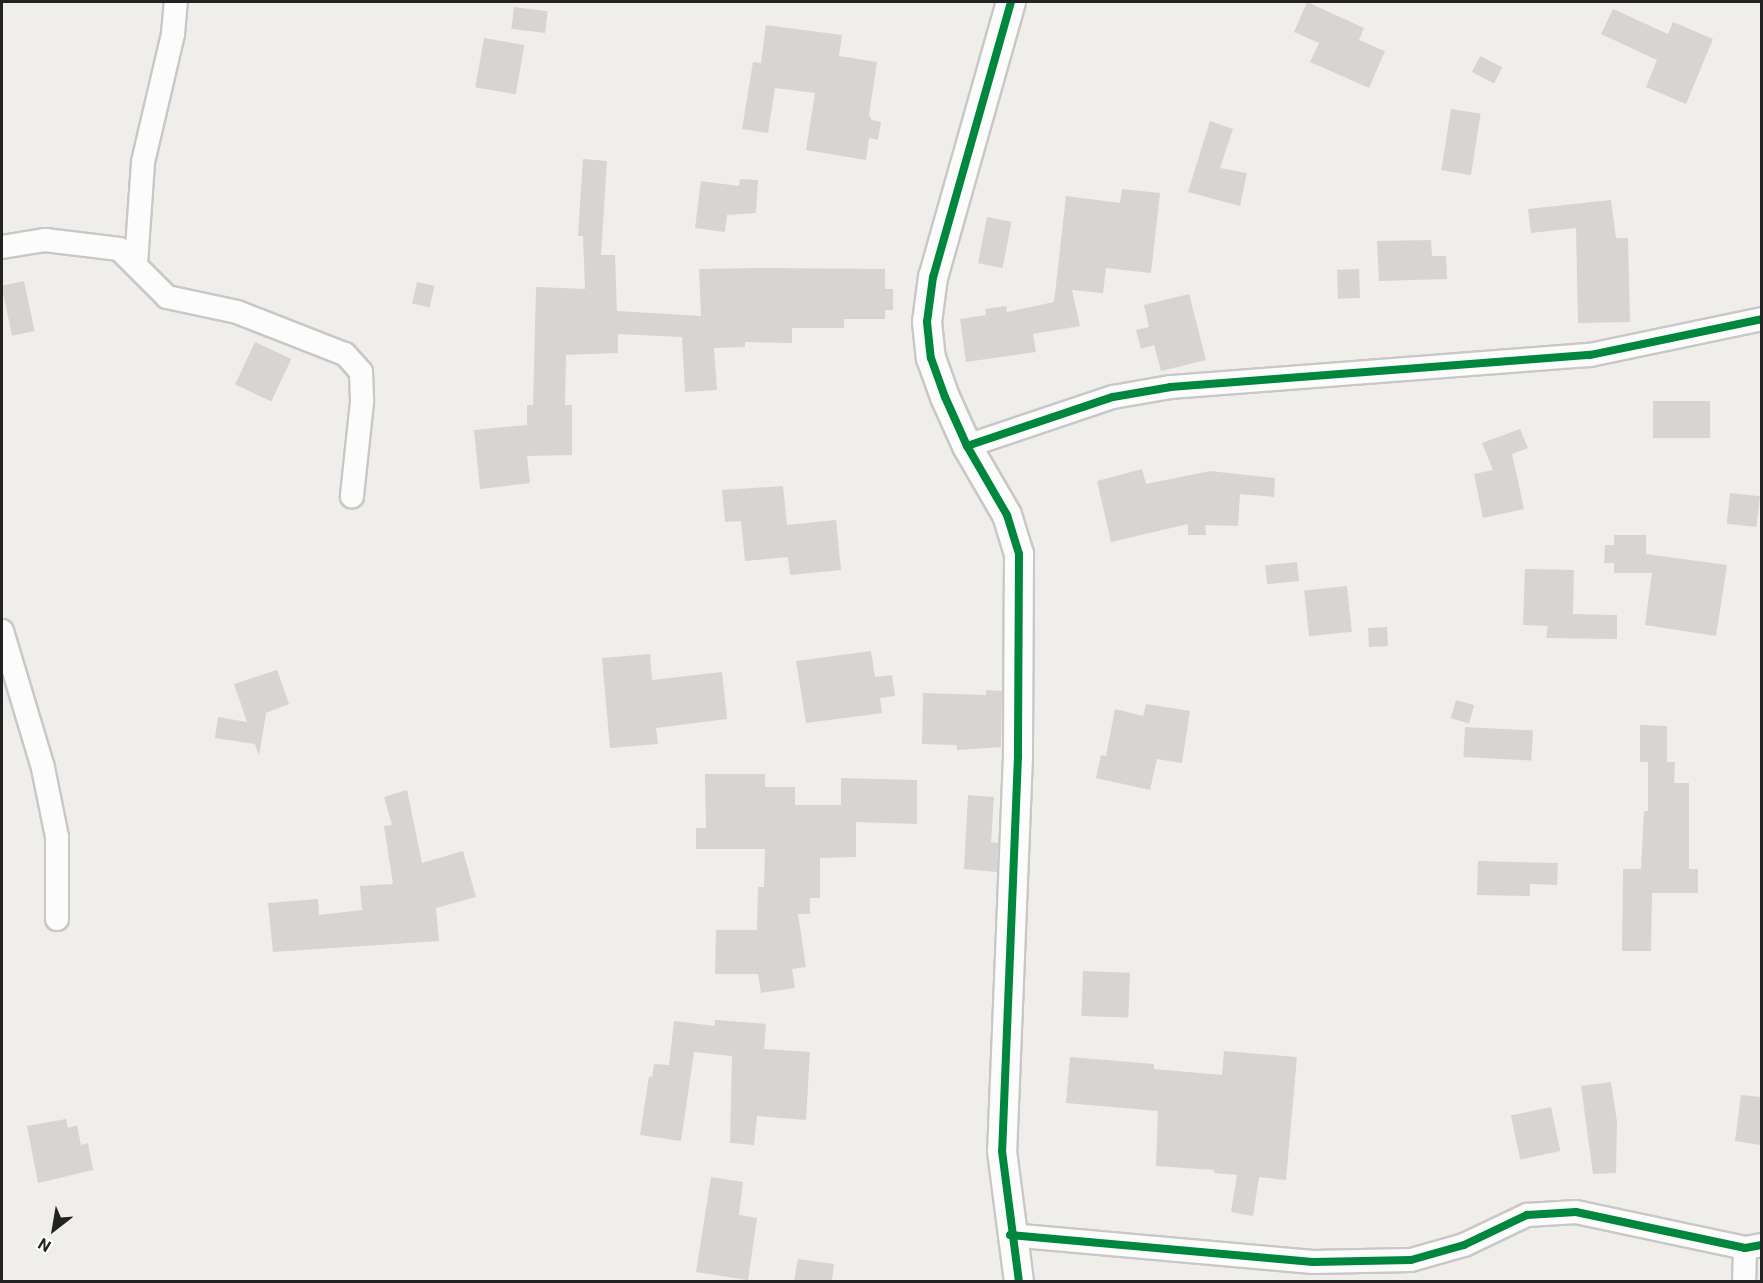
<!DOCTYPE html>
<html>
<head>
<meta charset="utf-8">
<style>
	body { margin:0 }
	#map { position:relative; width:1763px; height:1283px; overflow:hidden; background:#f0eeeb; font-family:Roboto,sans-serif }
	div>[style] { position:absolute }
	.building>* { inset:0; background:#d7d4d2; transform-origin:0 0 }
	.roads { filter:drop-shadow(2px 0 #c9c8c7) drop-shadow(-2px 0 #c9c8c7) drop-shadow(0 2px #c9c8c7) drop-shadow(0 -2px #c9c8c7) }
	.minor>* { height:22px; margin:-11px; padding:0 11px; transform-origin:11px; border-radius:11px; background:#fdfcfc }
	.tertiary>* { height:28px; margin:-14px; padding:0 14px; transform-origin:14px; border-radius:14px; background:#fdfcfc }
	.cycleway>* { height:8px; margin:-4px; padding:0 4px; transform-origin:4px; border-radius:4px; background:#00873e }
	span { translate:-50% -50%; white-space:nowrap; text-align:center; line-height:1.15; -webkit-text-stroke:4.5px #fff; paint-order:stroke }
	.frame { position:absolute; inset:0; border:3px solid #222; pointer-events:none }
	.north { position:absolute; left:24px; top:1199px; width:60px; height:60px; -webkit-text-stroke:4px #fff; paint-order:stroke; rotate:211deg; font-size:16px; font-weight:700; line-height:24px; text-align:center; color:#222 }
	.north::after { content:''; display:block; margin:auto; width:21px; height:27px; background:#222; clip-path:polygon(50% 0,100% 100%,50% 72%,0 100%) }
</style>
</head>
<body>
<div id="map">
	<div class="building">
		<div style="clip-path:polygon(1307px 2px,1364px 28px,1359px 40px,1385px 51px,1369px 88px,1310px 62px,1319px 43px,1294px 32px)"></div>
		<div style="left:514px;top:7px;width:34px;height:22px;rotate:7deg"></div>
		<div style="clip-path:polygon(1613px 9px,1668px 34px,1673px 22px,1713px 39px,1686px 104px,1646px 87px,1657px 60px,1601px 34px)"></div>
		<div style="clip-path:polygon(766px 25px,842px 35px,839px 56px,877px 62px,869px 115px,872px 120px,881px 122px,878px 140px,869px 138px,866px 160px,806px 150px,815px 93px,775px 88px,768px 133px,742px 129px,753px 62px,761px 63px)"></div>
		<div style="left:484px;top:38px;width:41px;height:50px;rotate:10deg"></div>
		<div style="left:1480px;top:56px;width:25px;height:18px;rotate:27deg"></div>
		<div style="left:1451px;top:109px;width:30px;height:62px;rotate:9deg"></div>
		<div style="clip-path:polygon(1210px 121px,1233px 129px,1220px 168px,1247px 173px,1240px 206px,1188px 192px)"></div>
		<div style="clip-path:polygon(583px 159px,607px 161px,601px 255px,615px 255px,617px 311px,701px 316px,699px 269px,761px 268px,885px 269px,885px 289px,893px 289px,893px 310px,885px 310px,885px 319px,844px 319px,844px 328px,792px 328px,792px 343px,745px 342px,745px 347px,714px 348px,717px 390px,685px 392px,682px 337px,618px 334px,618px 353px,566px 355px,565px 405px,572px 405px,572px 455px,527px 456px,530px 483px,480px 489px,474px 430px,527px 425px,527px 405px,533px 405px,536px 287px,585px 289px,583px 236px,578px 236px)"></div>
		<div style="clip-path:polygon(740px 179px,758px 180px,756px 213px,727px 215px,725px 232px,695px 228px,701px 181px,739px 186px)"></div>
		<div style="clip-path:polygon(1122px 189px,1160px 193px,1151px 273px,1106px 268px,1103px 293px,1072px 290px,1080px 326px,1033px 334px,1036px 352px,966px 362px,960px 319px,986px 315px,985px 309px,1006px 306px,1007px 312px,1054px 302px,1066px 196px,1120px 203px)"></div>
		<div style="clip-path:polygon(1611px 200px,1616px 238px,1628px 238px,1630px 322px,1578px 323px,1576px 228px,1531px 233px,1528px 209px)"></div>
		<div style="left:987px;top:217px;width:25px;height:47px;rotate:11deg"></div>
		<div style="clip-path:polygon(1431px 240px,1432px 256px,1446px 256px,1447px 279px,1379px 281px,1377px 241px)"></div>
		<div style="left:1359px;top:269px;width:29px;height:22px;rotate:88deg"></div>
		<div style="left:24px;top:281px;width:51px;height:23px;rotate:78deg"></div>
		<div style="left:417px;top:282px;width:18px;height:22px;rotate:13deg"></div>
		<div style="clip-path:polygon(1189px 294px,1206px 360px,1161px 371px,1154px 345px,1141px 349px,1136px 330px,1149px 327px,1144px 305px)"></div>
		<div style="left:255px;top:342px;width:40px;height:47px;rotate:25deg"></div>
		<div style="left:1653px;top:401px;width:57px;height:37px"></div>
		<div style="clip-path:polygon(1520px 429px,1528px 448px,1512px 454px,1524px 509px,1483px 518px,1474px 474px,1493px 470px,1482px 443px)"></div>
		<div style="clip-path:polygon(1142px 469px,1146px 484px,1210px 471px,1275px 478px,1274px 497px,1240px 494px,1238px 526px,1205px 525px,1206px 535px,1188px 535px,1188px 524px,1111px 542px,1097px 481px)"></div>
		<div style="clip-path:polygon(783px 486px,787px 525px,836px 520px,841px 570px,790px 575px,788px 557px,745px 561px,741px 521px,725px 522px,722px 490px)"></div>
		<div style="left:1730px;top:493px;width:30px;height:31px;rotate:6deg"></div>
		<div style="clip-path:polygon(1614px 535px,1646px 535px,1646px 554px,1727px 565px,1716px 636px,1645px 625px,1652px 573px,1614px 573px,1614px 563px,1604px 563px,1605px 545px,1614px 545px)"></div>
		<div style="left:1297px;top:562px;width:19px;height:32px;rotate:84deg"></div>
		<div style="clip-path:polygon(1525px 569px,1574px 570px,1573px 614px,1617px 615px,1617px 639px,1546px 638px,1548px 626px,1523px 625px)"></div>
		<div style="left:1347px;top:586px;width:46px;height:43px;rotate:84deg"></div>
		<div style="left:1387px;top:627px;width:19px;height:19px;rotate:87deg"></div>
		<div style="clip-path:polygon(871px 651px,875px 677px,892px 675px,895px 696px,880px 698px,882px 713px,806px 723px,796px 661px)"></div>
		<div style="clip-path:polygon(650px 654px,652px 680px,722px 672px,727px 719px,656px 728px,658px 744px,610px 748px,602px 658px)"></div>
		<div style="clip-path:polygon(277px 670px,289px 704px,266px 713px,259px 756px,255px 744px,215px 738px,218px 717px,247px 722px,234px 684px)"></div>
		<div style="clip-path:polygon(986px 690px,1002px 691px,1001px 747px,957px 750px,957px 745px,922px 744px,923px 693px,986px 695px)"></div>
		<div style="left:1456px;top:700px;width:19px;height:19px;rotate:16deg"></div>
		<div style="clip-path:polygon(1146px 704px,1190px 711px,1182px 763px,1157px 759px,1150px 790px,1096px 778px,1101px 755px,1106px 756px,1115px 709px,1143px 716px)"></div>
		<div style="clip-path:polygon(1640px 725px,1667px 726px,1667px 762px,1675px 762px,1674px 783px,1689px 783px,1689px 869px,1698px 869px,1698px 893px,1652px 893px,1651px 951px,1622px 951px,1623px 869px,1641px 869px,1644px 811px,1648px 811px,1648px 762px,1640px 762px)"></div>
		<div style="left:1465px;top:727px;width:68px;height:30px;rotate:3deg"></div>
		<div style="clip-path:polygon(705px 774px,765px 774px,765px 787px,795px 787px,795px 805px,841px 805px,841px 778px,917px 780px,917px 824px,856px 822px,856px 857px,820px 858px,820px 898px,810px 898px,810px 914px,798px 914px,806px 967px,792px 969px,795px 988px,761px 993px,758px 974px,715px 974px,716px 930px,757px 930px,758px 887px,764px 887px,765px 849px,696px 849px,696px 828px,706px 828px)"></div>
		<div style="clip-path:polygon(407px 790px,422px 863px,463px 851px,476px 897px,436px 908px,439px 941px,273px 952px,268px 903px,318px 899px,319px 915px,362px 910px,360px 886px,393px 884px,384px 826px,392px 825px,384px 797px)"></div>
		<div style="clip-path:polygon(968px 795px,994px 797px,991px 842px,998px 843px,997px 872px,964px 869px)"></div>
		<div style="clip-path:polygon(1478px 861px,1558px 863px,1557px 885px,1530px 884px,1530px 896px,1477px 895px)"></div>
		<div style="left:1083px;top:971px;width:47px;height:45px;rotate:2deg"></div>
		<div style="clip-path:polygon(715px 1020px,766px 1024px,764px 1049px,810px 1052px,806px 1120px,757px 1116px,754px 1145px,730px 1143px,732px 1056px,694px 1052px,681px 1141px,640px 1135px,649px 1076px,652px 1077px,654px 1064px,669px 1065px,674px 1021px,715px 1026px)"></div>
		<div style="clip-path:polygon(1224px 1051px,1297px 1057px,1286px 1180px,1259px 1177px,1253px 1216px,1231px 1212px,1237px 1175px,1214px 1173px,1214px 1170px,1156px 1166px,1158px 1111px,1066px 1103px,1070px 1057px,1154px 1064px,1154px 1069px,1222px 1075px)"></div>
		<div style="clip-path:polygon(1611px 1082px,1617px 1122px,1616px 1173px,1593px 1174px,1581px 1086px)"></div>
		<div style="clip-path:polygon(1741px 1095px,1761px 1097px,1761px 1145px,1735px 1141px)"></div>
		<div style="left:1551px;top:1107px;width:45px;height:41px;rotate:78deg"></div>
		<div style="clip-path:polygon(66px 1119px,68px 1128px,77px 1125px,81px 1145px,88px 1143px,93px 1170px,38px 1183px,27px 1126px)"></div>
		<div style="clip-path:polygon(711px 1177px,743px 1182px,739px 1215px,757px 1218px,748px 1280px,696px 1272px)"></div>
		<div style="clip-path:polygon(798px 1259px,834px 1264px,832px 1281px,794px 1281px)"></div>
	</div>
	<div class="roads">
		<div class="minor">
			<div style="left:2px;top:247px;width:44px;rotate:-9.2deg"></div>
			<div style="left:45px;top:240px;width:75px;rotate:6.9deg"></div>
			<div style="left:119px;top:249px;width:68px;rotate:45deg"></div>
			<div style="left:167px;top:297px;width:72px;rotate:12.1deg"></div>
			<div style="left:237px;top:312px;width:116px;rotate:21.3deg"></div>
			<div style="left:345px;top:354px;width:24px;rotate:48deg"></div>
			<div style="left:361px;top:372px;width:30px;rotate:88deg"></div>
			<div style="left:362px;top:402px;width:95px;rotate:96.1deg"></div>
			<div style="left:136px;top:263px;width:101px;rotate:-86deg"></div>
			<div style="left:143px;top:162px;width:131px;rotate:-76.8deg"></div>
			<div style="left:173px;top:34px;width:32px;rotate:-85deg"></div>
			<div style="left:967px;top:446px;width:154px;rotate:-18.6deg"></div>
			<div style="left:1113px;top:397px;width:59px;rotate:-9.8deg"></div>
			<div style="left:1171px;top:387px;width:420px;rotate:-4.4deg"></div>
			<div style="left:1590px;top:355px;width:176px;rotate:-11.8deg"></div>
			<div style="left:2px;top:631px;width:143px;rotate:73.3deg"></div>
			<div style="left:43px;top:768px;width:70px;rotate:78.5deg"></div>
			<div style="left:57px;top:837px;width:82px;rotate:90deg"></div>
			<div style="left:1010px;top:1235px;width:304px;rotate:5.1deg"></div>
			<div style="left:1313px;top:1262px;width:98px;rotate:-1.2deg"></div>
			<div style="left:1411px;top:1260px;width:55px;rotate:-15.8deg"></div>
			<div style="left:1464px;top:1245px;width:70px;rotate:-25.5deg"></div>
			<div style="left:1527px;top:1215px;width:49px;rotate:-3.5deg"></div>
			<div style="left:1576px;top:1212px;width:173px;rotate:12deg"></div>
			<div style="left:1745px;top:1248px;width:17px;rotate:-10deg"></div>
			<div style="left:1744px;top:1282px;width:34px;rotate:-88deg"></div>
		</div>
		<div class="tertiary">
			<div style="left:1011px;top:2px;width:286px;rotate:105.8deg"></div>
			<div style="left:933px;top:277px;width:45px;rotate:97.6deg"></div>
			<div style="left:927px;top:322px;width:36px;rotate:84deg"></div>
			<div style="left:931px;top:358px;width:41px;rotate:70.3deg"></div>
			<div style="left:945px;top:397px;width:54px;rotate:65.8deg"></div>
			<div style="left:967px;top:446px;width:80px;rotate:59.9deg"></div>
			<div style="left:1007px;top:515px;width:41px;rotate:72.9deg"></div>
			<div style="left:1019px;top:554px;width:202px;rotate:90.3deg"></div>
			<div style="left:1018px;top:756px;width:395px;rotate:92.3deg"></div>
			<div style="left:1002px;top:1151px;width:132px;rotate:82.6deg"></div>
		</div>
	</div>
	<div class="cycleway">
		<div style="left:1011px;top:2px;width:286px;rotate:105.8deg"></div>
		<div style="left:933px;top:277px;width:45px;rotate:97.6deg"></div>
		<div style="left:927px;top:322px;width:36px;rotate:84deg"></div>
		<div style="left:931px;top:358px;width:41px;rotate:70.3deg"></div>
		<div style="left:945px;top:397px;width:54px;rotate:65.8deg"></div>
		<div style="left:967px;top:446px;width:80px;rotate:59.9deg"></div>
		<div style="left:1007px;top:515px;width:41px;rotate:72.9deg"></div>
		<div style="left:1019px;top:554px;width:202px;rotate:90.3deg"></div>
		<div style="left:1018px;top:756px;width:395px;rotate:92.3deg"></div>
		<div style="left:1002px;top:1151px;width:132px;rotate:82.6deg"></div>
		<div style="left:967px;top:446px;width:154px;rotate:-18.6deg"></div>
		<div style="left:1113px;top:397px;width:59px;rotate:-9.8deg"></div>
		<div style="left:1171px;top:387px;width:420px;rotate:-4.4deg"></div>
		<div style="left:1590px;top:355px;width:176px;rotate:-11.8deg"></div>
		<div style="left:1010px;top:1235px;width:304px;rotate:5.1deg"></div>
		<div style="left:1313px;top:1262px;width:98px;rotate:-1.2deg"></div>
		<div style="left:1411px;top:1260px;width:55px;rotate:-15.8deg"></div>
		<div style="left:1464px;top:1245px;width:70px;rotate:-25.5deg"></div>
		<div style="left:1527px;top:1215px;width:49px;rotate:-3.5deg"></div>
		<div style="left:1576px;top:1212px;width:173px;rotate:12deg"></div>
		<div style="left:1745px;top:1248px;width:17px;rotate:-10deg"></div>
	</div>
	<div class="frame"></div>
	<div class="north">N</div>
</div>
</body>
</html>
